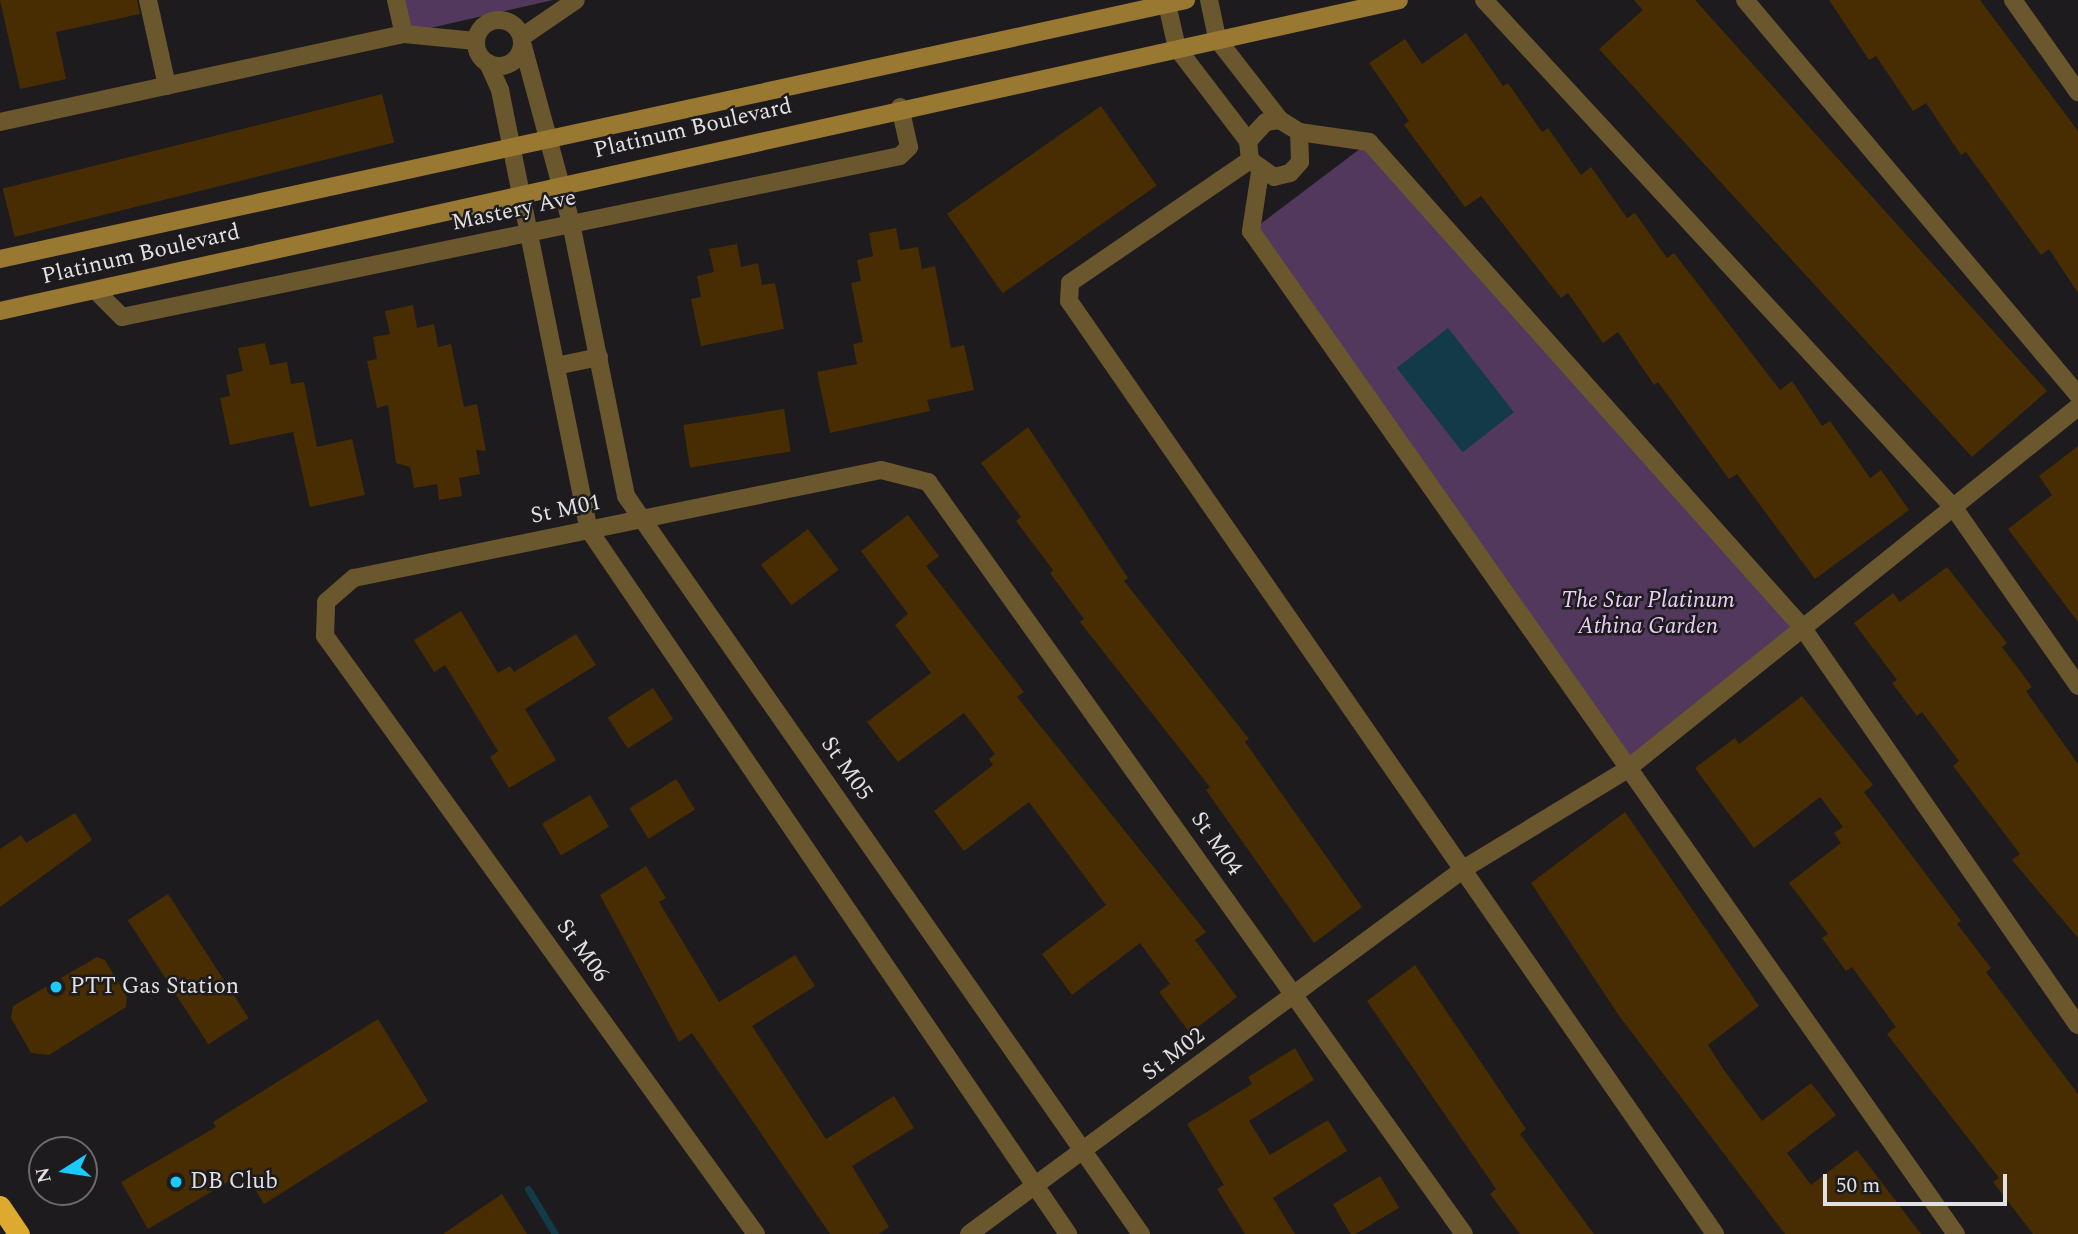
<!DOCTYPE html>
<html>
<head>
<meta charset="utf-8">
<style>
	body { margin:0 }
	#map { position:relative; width:2078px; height:1234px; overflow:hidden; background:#1d1b1d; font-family:Spectral,serif }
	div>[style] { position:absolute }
	.green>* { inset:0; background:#51385c }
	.water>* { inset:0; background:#123a47; transform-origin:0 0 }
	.stream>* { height:7px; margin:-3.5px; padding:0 3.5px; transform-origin:3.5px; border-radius:3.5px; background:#123a47 }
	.building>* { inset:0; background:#482d03; transform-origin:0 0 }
	.street>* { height:18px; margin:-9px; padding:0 9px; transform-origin:9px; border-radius:9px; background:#6b572e }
	.street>.ring { margin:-9px; padding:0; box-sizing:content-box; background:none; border:18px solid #6b572e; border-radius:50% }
	.secondary>* { height:18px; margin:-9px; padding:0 9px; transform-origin:9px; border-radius:9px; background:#997931 }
	.highway>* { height:21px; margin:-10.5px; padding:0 10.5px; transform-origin:10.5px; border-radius:10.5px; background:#ddaa2f }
	.dots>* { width:19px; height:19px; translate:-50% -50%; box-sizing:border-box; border:4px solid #1d1b1d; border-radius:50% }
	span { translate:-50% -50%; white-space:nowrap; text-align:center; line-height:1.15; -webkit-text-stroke:5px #1d1b1d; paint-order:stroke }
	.street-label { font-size:23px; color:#e1e0e2 }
	.park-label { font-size:23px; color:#eaccf8; font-style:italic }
	.poi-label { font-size:23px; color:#e1e0e2 }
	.left { translate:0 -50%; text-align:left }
	.north { position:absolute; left:28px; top:1136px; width:70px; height:70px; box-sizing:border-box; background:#1d1b1d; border:2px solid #6b6a6c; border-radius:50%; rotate:258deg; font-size:19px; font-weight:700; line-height:28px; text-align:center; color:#e1e0e2 }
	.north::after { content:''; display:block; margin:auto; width:24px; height:32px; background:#1acafc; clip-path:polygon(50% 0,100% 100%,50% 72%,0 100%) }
	.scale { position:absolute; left:1823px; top:1174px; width:184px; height:32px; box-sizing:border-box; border:4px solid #e1e0e2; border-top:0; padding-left:9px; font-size:21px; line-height:24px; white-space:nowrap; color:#e1e0e2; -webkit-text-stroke:5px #1d1b1d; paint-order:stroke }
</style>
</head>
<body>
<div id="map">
	<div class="green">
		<div style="clip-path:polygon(396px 0,553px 0,404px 34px)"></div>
		<div style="clip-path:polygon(1369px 142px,1802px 627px,1626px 770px,1251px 231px)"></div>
	</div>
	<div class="water">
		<div style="left:1448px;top:328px;width:107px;height:65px;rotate:52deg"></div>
	</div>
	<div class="stream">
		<div style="left:528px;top:1189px;width:52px;rotate:59deg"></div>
	</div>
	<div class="building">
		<div style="clip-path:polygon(0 0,137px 0,140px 14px,56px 32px,66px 79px,20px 89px)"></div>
		<div style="clip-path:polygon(1634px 0,1695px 0,2047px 391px,1972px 457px,1599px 49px,1643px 10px)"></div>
		<div style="clip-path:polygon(1829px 0,1980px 0,2078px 131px,2078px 293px,2049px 249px,2041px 255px,1966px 152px,1961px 155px,1926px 103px,1913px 111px,1876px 56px,1869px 60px)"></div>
		<div style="clip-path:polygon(1466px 33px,1503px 86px,1508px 83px,1542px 132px,1548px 128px,1581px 175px,1591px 167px,1627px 218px,1635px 213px,1667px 258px,1674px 253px,1780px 390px,1792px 381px,1822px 426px,1830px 421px,1870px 478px,1881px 470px,1909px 510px,1815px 579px,1737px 474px,1729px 479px,1658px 382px,1654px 385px,1618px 332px,1603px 343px,1568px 293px,1561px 298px,1481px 196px,1465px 207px,1404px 125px,1409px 121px,1369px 63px,1405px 39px,1422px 64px)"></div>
		<div style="left:382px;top:94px;width:50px;height:391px;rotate:76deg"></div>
		<div style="left:1101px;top:106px;width:97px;height:188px;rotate:55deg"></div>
		<div style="clip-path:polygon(896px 228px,900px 250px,918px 247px,922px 269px,935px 266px,951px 348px,964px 345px,974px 390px,927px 400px,930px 411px,830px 433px,817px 372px,857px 364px,853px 344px,863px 342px,851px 283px,861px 281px,857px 260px,873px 256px,869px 233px)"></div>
		<div style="clip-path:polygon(737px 244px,741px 267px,758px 263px,762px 285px,775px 283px,784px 329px,701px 346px,691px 299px,701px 297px,697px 276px,714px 272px,709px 249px)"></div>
		<div style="clip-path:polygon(413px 305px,417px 328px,434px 324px,438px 347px,451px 344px,464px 407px,477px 404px,486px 451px,476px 450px,480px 474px,459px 478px,462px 496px,439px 500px,437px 484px,414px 488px,410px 467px,396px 463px,388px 405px,377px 408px,367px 361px,377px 359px,373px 337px,390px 334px,385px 311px)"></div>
		<div style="clip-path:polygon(265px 343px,270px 365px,287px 362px,291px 384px,304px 382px,317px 447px,352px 439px,365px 495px,310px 507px,293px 432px,230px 445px,220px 398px,230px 396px,226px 375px,243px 371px,238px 348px)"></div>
		<div style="left:784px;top:409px;width:43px;height:102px;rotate:81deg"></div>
		<div style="clip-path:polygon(1028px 427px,1128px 578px,1124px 581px,1249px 739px,1245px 742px,1362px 907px,1314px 943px,1206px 790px,1210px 787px,1080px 622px,1084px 619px,1050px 573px,1053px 570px,1016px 521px,1021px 517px,981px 463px)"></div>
		<div style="clip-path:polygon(2078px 446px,2078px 622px,2008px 529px,2052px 495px,2039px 476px)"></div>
		<div style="clip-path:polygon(908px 515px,939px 556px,926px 566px,1024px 692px,1017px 697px,1206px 932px,1195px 940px,1237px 997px,1190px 1033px,1159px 992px,1170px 984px,1140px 943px,1072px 995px,1042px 954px,1106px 905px,1029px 802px,964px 851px,934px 811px,993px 765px,989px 759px,995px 754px,964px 713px,898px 762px,867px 722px,931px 673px,895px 625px,908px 614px,861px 551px)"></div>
		<div style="left:808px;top:529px;width:51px;height:59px;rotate:53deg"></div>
		<div style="clip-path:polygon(1947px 567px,2007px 643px,2002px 647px,2032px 687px,2026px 691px,2078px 764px,2078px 938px,2012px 860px,2020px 854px,1953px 766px,1959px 761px,1922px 712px,1917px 716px,1892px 683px,1897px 680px,1854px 623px,1893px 593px,1900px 602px)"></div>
		<div style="clip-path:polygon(461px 611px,498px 673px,510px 666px,514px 672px,576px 634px,596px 665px,525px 709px,556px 760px,509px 788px,490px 757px,498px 751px,445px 665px,434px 672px,414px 640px)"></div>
		<div style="left:653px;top:688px;width:37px;height:54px;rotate:57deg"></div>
		<div style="clip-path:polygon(1802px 696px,1873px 785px,1864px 792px,1961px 921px,1957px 924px,1991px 968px,1986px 972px,2078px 1094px,2078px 1234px,2033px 1234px,1993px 1182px,1999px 1178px,1887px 1034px,1896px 1027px,1852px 967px,1846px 971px,1822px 938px,1828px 934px,1789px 883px,1841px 843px,1834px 833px,1843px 827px,1820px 797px,1754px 848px,1695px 768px,1735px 738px,1739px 744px)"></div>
		<div style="left:676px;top:779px;width:36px;height:55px;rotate:58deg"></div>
		<div style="left:590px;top:795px;width:37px;height:56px;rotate:59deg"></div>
		<div style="clip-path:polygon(1625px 812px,1759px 1006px,1708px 1045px,1724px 1070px,1762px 1121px,1811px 1083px,1836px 1115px,1787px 1153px,1811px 1185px,1857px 1150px,1921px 1234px,1785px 1234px,1620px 1017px,1531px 883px)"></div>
		<div style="clip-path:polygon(75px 813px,92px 840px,0 907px,0 849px,21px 835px,26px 843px)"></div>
		<div style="clip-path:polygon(646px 866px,666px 898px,659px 902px,719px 1002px,795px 955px,815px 986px,752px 1026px,826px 1139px,894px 1096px,914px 1128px,852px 1166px,889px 1227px,879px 1234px,830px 1234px,692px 1033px,679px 1042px,600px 895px)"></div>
		<div style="left:168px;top:894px;width:148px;height:48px;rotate:57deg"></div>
		<div style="clip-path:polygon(97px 957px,105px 960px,127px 997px,126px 1007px,49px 1055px,31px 1053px,11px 1018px,13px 1006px)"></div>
		<div style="clip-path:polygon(1415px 965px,1526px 1129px,1520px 1134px,1594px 1234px,1520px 1234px,1490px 1194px,1496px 1189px,1367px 1001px)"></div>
		<div style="clip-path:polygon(378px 1019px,428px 1101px,264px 1204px,245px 1172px,148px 1229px,121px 1182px,216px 1127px,213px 1122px)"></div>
		<div style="clip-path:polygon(1295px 1048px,1314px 1080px,1249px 1121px,1270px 1155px,1328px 1120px,1347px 1151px,1273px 1198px,1295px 1234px,1245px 1234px,1217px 1189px,1224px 1185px,1187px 1124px,1252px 1084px,1248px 1077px)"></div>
		<div style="left:1380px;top:1176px;width:37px;height:55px;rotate:59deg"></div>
		<div style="clip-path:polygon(502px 1194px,527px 1234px,443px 1234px)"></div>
	</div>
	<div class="street">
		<div style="left:148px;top:0;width:88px;rotate:77.5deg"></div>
		<div style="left:396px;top:0;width:35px;rotate:77deg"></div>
		<div style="left:1209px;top:0;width:40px;rotate:78deg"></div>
		<div style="left:1217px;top:39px;width:103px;rotate:52.1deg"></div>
		<div style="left:1280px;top:120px;width:22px;rotate:32deg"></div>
		<div style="left:1299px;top:132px;width:30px;rotate:88deg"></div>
		<div style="left:1300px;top:162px;width:15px;rotate:132deg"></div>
		<div style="left:1290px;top:173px;width:16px;rotate:166deg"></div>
		<div style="left:1274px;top:177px;width:29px;rotate:-145deg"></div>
		<div style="left:1250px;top:160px;width:19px;rotate:-96deg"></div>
		<div style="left:1248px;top:141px;width:26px;rotate:-47deg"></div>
		<div style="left:1266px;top:122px;width:14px;rotate:-8deg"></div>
		<div style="left:1484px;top:0;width:692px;rotate:47.23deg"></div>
		<div style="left:1954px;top:508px;width:217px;rotate:55.1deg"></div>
		<div style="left:1745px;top:0;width:517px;rotate:49.87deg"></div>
		<div style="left:2013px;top:0;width:113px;rotate:54.8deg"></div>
		<div style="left:1167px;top:4px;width:45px;rotate:77.2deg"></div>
		<div style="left:1177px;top:48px;width:117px;rotate:52.6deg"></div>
		<div class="ring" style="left:476px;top:20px;width:28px;height:28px"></div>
		<div style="left:522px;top:37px;width:65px;rotate:-34.4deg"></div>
		<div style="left:523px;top:46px;width:183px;rotate:74.8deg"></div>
		<div style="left:571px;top:223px;width:278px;rotate:78.6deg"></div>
		<div style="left:626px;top:496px;width:900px;rotate:55.09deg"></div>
		<div style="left:488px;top:63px;width:30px;rotate:66deg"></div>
		<div style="left:500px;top:90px;width:449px;rotate:78.6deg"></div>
		<div style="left:589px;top:530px;width:852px;rotate:55.77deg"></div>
		<div style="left:0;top:122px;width:413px;rotate:-12.3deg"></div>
		<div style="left:404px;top:34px;width:72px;rotate:5.6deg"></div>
		<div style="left:1299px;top:132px;width:71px;rotate:8.1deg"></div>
		<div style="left:1369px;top:142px;width:650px;rotate:48.24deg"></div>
		<div style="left:1802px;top:627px;width:484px;rotate:55.3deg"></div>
		<div style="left:1250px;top:160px;width:218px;rotate:145.7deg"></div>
		<div style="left:1070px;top:283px;width:18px;rotate:93deg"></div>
		<div style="left:1069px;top:301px;width:1135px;rotate:55.3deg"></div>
		<div style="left:1260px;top:172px;width:60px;rotate:98.7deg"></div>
		<div style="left:1251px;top:231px;width:1226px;rotate:54.9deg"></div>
		<div style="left:96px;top:291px;width:37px;rotate:45deg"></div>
		<div style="left:122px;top:317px;width:794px;rotate:-11.69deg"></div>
		<div style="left:900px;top:156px;width:13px;rotate:-45deg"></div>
		<div style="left:909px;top:147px;width:41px;rotate:-102.7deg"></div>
		<div style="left:556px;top:366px;width:44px;rotate:-11.8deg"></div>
		<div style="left:756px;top:1234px;width:737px;rotate:-125.78deg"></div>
		<div style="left:325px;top:636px;width:34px;rotate:-88deg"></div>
		<div style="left:326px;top:602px;width:37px;rotate:-41deg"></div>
		<div style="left:354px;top:578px;width:538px;rotate:-11.58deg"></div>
		<div style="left:881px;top:470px;width:49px;rotate:14.3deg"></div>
		<div style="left:928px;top:482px;width:923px;rotate:54.52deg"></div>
		<div style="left:969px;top:1234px;width:616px;rotate:-36.42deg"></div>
		<div style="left:1465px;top:868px;width:188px;rotate:-31.3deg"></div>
		<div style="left:1626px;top:770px;width:580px;rotate:-38.77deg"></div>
	</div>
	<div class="secondary">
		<div style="left:0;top:259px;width:1214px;rotate:-12.32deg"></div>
		<div style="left:0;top:311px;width:1433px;rotate:-12.53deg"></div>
	</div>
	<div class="highway">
		<div style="left:0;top:1206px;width:34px;rotate:56deg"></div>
	</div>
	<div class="dots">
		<div style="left:56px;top:987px;background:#1acafc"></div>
		<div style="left:176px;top:1182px;background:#1acafc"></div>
	</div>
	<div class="street-label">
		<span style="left:693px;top:129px;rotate:-13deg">Platinum Boulevard</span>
		<span style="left:514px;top:211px;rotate:-12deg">Mastery Ave</span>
		<span style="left:141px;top:255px;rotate:-13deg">Platinum Boulevard</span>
		<span style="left:566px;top:510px;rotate:-12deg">St M01</span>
		<span style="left:846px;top:769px;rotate:55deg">St M05</span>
		<span style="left:1216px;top:844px;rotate:55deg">St M04</span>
		<span style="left:582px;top:951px;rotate:54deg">St M06</span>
		<span style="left:1174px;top:1055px;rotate:-37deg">St M02</span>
	</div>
	<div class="park-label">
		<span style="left:1648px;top:614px">The Star Platinum<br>Athina Garden</span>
	</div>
	<div class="poi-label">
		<span class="left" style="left:70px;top:987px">PTT Gas Station</span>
		<span class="left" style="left:190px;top:1182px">DB Club</span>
	</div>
	<div class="north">N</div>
	<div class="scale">50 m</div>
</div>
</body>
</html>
